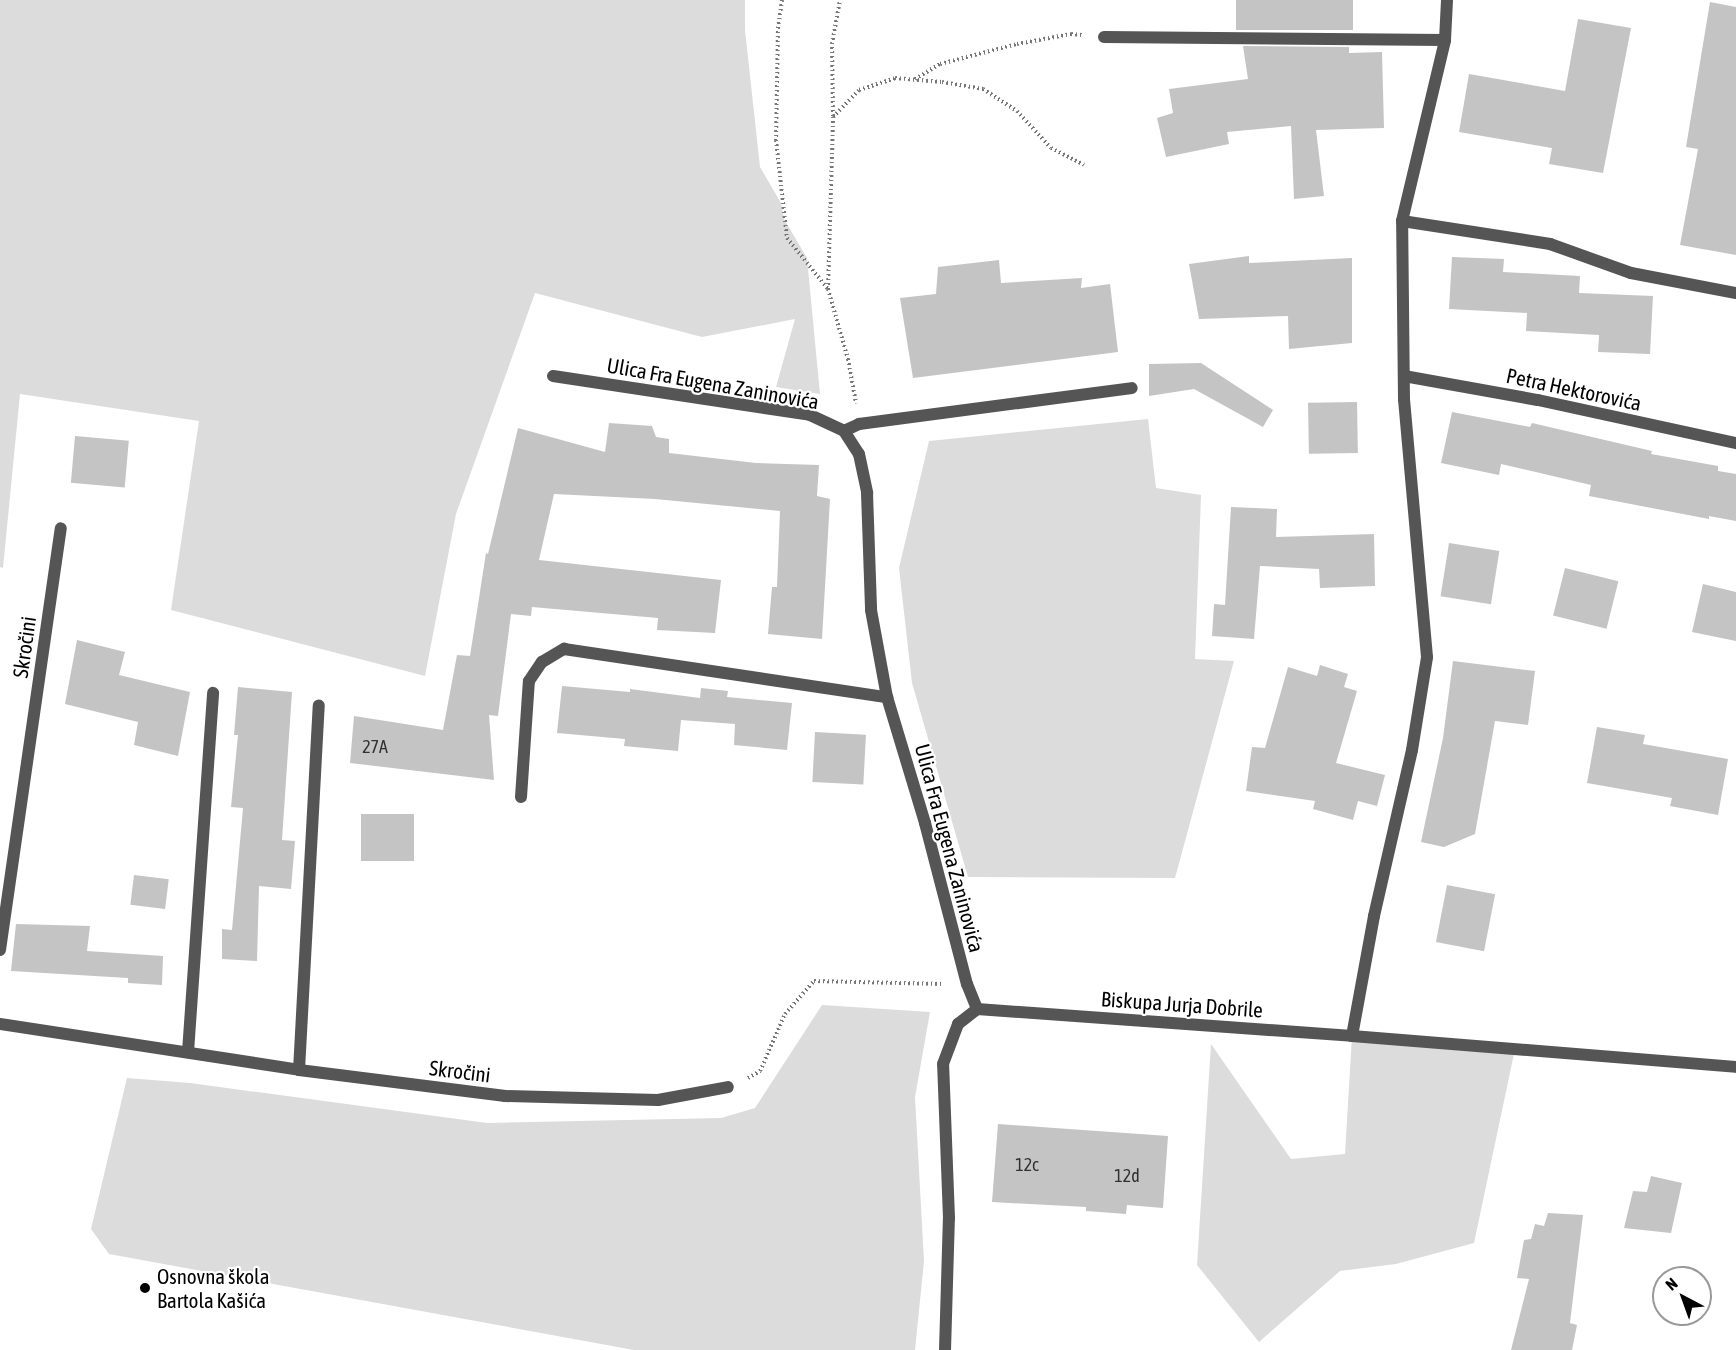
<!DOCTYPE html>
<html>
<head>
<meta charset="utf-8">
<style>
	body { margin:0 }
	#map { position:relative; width:1736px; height:1350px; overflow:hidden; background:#fff; font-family:"Asap Condensed",sans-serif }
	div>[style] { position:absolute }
	.green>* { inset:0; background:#dcdcdc }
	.building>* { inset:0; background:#c4c4c4; transform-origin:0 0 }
	.path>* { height:4px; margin-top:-2px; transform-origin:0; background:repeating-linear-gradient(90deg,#777 0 1.5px,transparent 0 4.5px) }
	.lane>* { height:12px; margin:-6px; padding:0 6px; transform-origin:6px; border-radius:6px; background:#555 }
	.street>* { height:12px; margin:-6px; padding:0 6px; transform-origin:6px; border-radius:6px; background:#555 }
	.dots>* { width:16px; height:16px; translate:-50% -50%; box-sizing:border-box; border:3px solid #fff; border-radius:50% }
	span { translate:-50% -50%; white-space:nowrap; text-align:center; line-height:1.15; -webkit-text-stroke:4.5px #fff; paint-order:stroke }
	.number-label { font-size:18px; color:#313131 }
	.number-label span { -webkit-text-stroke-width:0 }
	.street-label { font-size:21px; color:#000 }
	.poi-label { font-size:21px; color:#000 }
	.left { translate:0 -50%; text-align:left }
	.north { position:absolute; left:1652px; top:1266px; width:60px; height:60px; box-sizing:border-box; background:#fff; border:2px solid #999; border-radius:50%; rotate:319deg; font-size:16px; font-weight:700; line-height:24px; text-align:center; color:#000 }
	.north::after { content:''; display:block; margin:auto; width:21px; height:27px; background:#000; clip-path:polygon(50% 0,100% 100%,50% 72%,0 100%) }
</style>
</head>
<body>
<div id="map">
	<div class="green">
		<div style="clip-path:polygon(0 0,745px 0,745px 30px,760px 167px,781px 203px,784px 219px,807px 258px,820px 394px,776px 387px,795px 319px,702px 337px,535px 293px,456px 514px,425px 676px,171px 610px,199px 421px,20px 394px,3px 568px,0 567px)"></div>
		<div style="clip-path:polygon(1148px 419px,1156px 488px,1201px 495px,1195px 659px,1234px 661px,1175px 878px,968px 877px,912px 683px,899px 568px,929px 441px)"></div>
		<div style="clip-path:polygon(822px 1005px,930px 1012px,915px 1097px,924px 1261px,915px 1350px,634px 1350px,109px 1254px,91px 1229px,127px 1078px,190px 1083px,487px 1123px,721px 1118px,755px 1108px)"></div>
		<div style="clip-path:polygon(1352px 1036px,1515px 1049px,1474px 1243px,1396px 1264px,1340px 1271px,1259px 1342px,1197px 1265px,1211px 1044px,1291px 1159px,1345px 1154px)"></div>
	</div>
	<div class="building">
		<div style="left:1236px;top:0;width:117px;height:30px"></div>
		<div style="clip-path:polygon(1710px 2px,1736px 7px,1736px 255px,1680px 245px,1698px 149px,1686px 147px)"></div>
		<div style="clip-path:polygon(1578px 19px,1631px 28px,1603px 173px,1549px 164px,1552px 148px,1459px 132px,1469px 74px,1565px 91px)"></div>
		<div style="clip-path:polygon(1243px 46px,1349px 47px,1349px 53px,1382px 52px,1384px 128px,1316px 130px,1324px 196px,1294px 199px,1291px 126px,1227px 132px,1229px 144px,1166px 157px,1157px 118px,1173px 113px,1169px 89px,1248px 79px)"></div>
		<div style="clip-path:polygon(1249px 256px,1249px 263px,1352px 258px,1352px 343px,1289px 349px,1288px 316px,1199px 319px,1189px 264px)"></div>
		<div style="clip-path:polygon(1452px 257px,1504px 259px,1503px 272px,1580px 276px,1579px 293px,1653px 296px,1650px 354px,1598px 352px,1599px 335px,1526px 331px,1527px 313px,1449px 309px)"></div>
		<div style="clip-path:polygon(999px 260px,1001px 283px,1082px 278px,1081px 288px,1110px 284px,1118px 352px,913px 378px,900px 298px,936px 294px,938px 267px)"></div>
		<div style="clip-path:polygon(1201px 363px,1273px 410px,1263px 427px,1194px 389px,1149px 396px,1149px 364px)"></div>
		<div style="left:1357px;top:402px;width:51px;height:49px;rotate:89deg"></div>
		<div style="clip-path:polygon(1452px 412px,1530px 427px,1532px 423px,1652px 451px,1651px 454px,1718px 466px,1718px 471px,1736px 474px,1736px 521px,1709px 516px,1709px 519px,1589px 496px,1591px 485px,1501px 464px,1499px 475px,1441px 463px)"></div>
		<div style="clip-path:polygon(609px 423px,652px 426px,656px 437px,669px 439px,669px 453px,756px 463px,819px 465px,817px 496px,830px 499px,822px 639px,768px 634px,772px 587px,777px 587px,780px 511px,655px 499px,554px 494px,539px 560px,721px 580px,715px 633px,657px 630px,658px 618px,532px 607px,531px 616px,511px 614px,498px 716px,489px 715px,494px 780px,350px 763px,354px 716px,443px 730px,457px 655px,470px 656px,486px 553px,488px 554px,518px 428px,605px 452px)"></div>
		<div style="left:75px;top:436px;width:54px;height:47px;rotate:5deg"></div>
		<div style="clip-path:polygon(1231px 507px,1277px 509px,1276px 537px,1374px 534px,1375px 586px,1320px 588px,1319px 569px,1260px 566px,1254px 639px,1212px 636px,1214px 604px,1225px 605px)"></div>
		<div style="left:1449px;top:543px;width:51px;height:54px;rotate:9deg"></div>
		<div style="left:1565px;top:568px;width:55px;height:49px;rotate:14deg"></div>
		<div style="clip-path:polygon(1703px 584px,1736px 592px,1736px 641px,1692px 632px)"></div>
		<div style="clip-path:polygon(77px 640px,125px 652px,119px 675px,190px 692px,178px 756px,134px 745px,138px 722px,65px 704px)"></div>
		<div style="clip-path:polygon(1453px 661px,1535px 671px,1528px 725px,1495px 721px,1475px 834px,1444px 847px,1421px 842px,1443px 738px)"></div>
		<div style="clip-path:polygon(1320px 665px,1348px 674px,1344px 687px,1357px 691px,1336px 763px,1385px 775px,1377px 806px,1358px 801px,1353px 820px,1313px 809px,1315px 801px,1246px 791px,1252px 747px,1265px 748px,1288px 667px,1317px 676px)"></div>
		<div style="clip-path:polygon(562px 686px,630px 692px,630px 689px,700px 698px,701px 688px,728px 691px,727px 697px,792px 703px,787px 750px,734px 745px,735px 724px,681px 720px,678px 751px,624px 746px,625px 739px,557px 733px)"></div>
		<div style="clip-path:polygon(238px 687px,292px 692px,282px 840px,295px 841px,291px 889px,259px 886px,257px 961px,222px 959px,222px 929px,232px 930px,243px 808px,231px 807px,238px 735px,234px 735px)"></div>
		<div style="clip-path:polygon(1597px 727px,1645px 735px,1643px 744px,1728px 759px,1718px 815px,1670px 806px,1672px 798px,1587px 783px)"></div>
		<div style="left:815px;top:732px;width:51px;height:50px;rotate:3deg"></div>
		<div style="left:361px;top:814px;width:53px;height:47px"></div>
		<div style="left:134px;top:875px;width:35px;height:30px;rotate:7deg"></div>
		<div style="left:1447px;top:885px;width:49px;height:58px;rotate:11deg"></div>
		<div style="clip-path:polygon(16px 924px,90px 926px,87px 951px,163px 956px,162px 985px,128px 983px,128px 978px,11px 971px)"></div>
		<div style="clip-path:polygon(998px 1124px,1168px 1136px,1163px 1208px,1127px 1205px,1126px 1214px,1086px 1211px,1086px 1207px,992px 1202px)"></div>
		<div style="clip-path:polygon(1651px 1176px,1682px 1183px,1671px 1233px,1624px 1228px,1633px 1191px,1647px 1192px)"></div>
		<div style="clip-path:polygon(1548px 1213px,1583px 1215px,1570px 1323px,1577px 1325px,1572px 1350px,1511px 1350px,1529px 1279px,1517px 1278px,1524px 1240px,1531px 1239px,1535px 1224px,1544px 1226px)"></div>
	</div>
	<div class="path">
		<div style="left:782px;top:0;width:27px;rotate:98deg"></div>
		<div style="left:778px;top:27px;width:113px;rotate:91deg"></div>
		<div style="left:776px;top:140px;width:99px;rotate:83.6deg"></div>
		<div style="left:787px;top:238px;width:65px;rotate:51.2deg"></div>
		<div style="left:828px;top:289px;width:73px;rotate:74.1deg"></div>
		<div style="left:848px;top:359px;width:45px;rotate:79.7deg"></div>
		<div style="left:915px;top:79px;width:29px;rotate:-31deg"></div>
		<div style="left:940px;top:64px;width:80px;rotate:-14.6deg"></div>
		<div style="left:1017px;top:44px;width:55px;rotate:-10.5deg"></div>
		<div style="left:1071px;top:34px;width:11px;rotate:5deg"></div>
		<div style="left:833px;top:116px;width:72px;rotate:-90.8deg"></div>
		<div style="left:832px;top:44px;width:45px;rotate:-79.7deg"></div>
		<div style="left:828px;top:289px;width:172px;rotate:-88.3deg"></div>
		<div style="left:833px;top:117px;width:37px;rotate:-46deg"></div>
		<div style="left:859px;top:90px;width:38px;rotate:-18deg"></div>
		<div style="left:895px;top:78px;width:47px;rotate:4.9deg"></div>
		<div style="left:942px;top:82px;width:42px;rotate:9.7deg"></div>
		<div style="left:983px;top:89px;width:40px;rotate:32.9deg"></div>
		<div style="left:1017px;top:111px;width:50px;rotate:47.4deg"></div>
		<div style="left:1051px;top:148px;width:37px;rotate:27deg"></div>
		<div style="left:748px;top:1078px;width:14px;rotate:-30deg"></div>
		<div style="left:760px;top:1071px;width:62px;rotate:-66.3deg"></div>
		<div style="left:785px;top:1014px;width:44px;rotate:-48.7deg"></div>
		<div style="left:814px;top:981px;width:130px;rotate:1.3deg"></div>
	</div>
	<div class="lane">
		<div style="left:844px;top:431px;width:17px;rotate:-25deg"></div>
		<div style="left:859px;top:424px;width:275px;rotate:-7.5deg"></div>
	</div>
	<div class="street">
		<div style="left:1104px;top:37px;width:341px;rotate:0.5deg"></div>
		<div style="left:1402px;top:221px;width:150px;rotate:8.8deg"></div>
		<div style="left:1550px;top:244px;width:86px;rotate:19.7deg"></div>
		<div style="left:1631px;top:273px;width:107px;rotate:10.8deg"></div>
		<div style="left:553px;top:376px;width:260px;rotate:8.6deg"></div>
		<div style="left:810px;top:415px;width:38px;rotate:25deg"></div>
		<div style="left:844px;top:431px;width:27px;rotate:57deg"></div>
		<div style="left:859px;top:454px;width:40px;rotate:78deg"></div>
		<div style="left:867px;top:493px;width:117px;rotate:88deg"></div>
		<div style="left:871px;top:610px;width:88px;rotate:79.6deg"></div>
		<div style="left:887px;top:697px;width:132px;rotate:73.2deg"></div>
		<div style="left:925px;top:823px;width:166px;rotate:75.4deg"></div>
		<div style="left:967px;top:984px;width:27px;rotate:68deg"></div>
		<div style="left:1404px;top:376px;width:136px;rotate:10.2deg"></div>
		<div style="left:1538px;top:400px;width:203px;rotate:12.3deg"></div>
		<div style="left:521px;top:797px;width:116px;rotate:-86.1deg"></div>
		<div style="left:529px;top:681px;width:23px;rotate:-56deg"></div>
		<div style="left:542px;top:662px;width:26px;rotate:-31deg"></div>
		<div style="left:564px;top:649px;width:327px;rotate:8.5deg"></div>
		<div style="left:0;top:950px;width:426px;rotate:-81.8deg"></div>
		<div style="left:0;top:1024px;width:303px;rotate:8.7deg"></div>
		<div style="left:299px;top:1070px;width:208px;rotate:7.2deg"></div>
		<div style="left:505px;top:1096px;width:153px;rotate:1.5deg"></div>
		<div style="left:658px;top:1100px;width:71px;rotate:-10.5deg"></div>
		<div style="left:1352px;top:1036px;width:122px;rotate:-79.6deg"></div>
		<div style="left:1374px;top:916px;width:170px;rotate:-77.1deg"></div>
		<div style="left:1412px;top:750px;width:94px;rotate:-80.8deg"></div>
		<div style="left:1427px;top:657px;width:258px;rotate:-95.1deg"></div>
		<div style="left:1404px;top:400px;width:179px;rotate:-90.6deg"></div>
		<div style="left:1402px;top:221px;width:186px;rotate:-76.6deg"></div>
		<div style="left:1445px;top:40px;width:40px;rotate:-87.1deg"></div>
		<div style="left:188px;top:1052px;width:360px;rotate:-86deg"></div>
		<div style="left:299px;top:1070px;width:365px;rotate:-86.9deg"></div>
		<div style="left:945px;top:1350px;width:132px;rotate:-88.3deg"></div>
		<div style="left:949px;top:1218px;width:154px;rotate:-92.2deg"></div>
		<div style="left:943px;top:1064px;width:43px;rotate:-69.4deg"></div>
		<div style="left:958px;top:1024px;width:24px;rotate:-38deg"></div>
		<div style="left:977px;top:1009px;width:376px;rotate:4.1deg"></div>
		<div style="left:1352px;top:1036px;width:385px;rotate:4.6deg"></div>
	</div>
	<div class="dots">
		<div style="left:145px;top:1288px;background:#000"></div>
	</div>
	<div class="number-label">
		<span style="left:375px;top:747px">27A</span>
		<span style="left:1027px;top:1165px">12c</span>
		<span style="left:1127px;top:1176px">12d</span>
	</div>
	<div class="street-label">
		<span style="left:713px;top:383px;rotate:10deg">Ulica Fra Eugena Zaninovića</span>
		<span style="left:1574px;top:389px;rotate:12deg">Petra Hektorovića</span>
		<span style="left:24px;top:647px;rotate:-82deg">Skročini</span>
		<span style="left:950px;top:848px;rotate:75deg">Ulica Fra Eugena Zaninovića</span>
		<span style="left:1182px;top:1004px;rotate:4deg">Biskupa Jurja Dobrile</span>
		<span style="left:460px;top:1071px;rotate:7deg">Skročini</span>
	</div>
	<div class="poi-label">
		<span class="left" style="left:157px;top:1288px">Osnovna škola<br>Bartola Kašića</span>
	</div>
	<div class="north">N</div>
</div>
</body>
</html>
